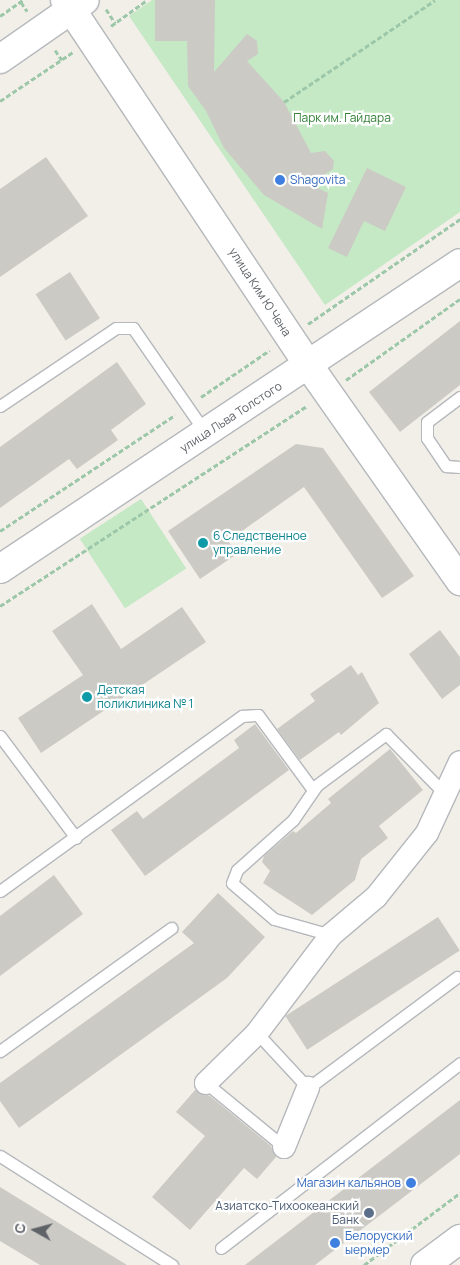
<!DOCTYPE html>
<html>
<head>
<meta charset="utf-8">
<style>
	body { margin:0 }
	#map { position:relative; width:460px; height:1265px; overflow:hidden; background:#f1efe8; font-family:Manrope,sans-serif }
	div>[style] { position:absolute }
	.green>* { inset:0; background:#c5e8c5; transform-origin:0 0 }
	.building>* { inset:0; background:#cccac5; transform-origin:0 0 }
	.path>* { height:3px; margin-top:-1.5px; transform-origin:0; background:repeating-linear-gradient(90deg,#9cc7a9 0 5px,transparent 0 7.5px) }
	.roads { filter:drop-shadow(1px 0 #b5b8bc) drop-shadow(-1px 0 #b5b8bc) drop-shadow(0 1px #b5b8bc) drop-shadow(0 -1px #b5b8bc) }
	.service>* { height:11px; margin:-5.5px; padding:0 5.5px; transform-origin:5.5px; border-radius:5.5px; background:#fff }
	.minor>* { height:22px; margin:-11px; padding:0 11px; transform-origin:11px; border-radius:11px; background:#fff }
	.tertiary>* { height:28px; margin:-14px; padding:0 14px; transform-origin:14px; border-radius:14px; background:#fff }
	.dots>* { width:14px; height:14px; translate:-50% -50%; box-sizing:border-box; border:2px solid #fff; border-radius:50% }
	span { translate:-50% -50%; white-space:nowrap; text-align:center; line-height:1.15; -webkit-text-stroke:4.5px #fff; paint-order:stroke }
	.park-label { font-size:12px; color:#348238 }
	.shop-label { font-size:12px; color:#366cbe }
	.left { translate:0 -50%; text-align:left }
	.right { translate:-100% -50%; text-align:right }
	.street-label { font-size:12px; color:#5f6368 }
	.culture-label { font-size:12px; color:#0d838f }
	.service-label { font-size:12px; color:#4e5e75 }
	.north { position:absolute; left:10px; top:1205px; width:50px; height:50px; -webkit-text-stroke:4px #fff; paint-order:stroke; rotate:277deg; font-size:14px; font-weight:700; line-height:20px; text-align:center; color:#5f6368 }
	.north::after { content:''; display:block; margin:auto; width:18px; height:22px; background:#5f6368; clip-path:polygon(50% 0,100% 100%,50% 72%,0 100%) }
</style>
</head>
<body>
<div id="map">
	<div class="green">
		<div style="clip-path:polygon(152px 0,460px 0,460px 212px,325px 305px,129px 16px)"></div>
		<div style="left:141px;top:499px;width:83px;height:73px;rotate:57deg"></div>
	</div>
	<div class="building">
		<div style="clip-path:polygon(155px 0,215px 0,214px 72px,247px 34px,257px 41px,258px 54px,247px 61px,284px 102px,311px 153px,325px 151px,334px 161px,333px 169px,310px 184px,328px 193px,322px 229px,264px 195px,224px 148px,206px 111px,188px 86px,187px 41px,155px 41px)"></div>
		<div style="clip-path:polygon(46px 157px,88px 216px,0 277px,0 189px)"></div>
		<div style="clip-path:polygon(367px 168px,406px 187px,385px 231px,364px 221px,347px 257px,328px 248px)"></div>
		<div style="left:70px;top:272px;width:55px;height:41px;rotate:57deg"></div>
		<div style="clip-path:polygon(460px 321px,460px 385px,400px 432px,369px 392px)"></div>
		<div style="clip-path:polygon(117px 362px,146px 404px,111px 430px,118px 440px,77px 469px,69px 459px,0 508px,0 447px)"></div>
		<div style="clip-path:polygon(296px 444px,323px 448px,414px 576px,382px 598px,304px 487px,228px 541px,237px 554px,200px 579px,168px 531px)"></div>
		<div style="clip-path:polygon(92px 604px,121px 649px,182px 607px,206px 642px,41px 753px,18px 718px,83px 675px,52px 631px)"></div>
		<div style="clip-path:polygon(440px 630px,460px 657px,460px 685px,442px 699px,409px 654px)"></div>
		<div style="clip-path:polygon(351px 665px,358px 675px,362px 672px,379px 703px,341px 735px,339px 732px,300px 760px,277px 729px,315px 701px,310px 694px)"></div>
		<div style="clip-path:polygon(255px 724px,289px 770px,145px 876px,111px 830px,137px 811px,143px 819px,239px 748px,234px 740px)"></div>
		<div style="clip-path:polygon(390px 749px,423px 790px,379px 826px,388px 838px,361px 859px,355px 880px,312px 915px,263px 883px,270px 871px,262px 862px,264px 856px,293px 831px,296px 833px,331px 803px,328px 799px)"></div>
		<div style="clip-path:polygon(54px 875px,83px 914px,0 976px,0 916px)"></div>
		<div style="clip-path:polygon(218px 893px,265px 937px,227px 978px,19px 1128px,0 1101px,0 1083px,194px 943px,182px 932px)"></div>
		<div style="left:438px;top:917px;width:40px;height:182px;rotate:57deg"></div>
		<div style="clip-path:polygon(195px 1090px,210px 1096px,271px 1146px,276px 1157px,257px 1179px,244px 1168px,190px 1230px,152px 1197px,205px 1136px,176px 1112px)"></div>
		<div style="clip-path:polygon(460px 1100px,460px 1154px,315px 1265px,245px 1265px)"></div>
		<div style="clip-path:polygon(0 1187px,127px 1265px,40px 1265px,0 1241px)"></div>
	</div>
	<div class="path">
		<div style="left:21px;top:2px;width:11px;rotate:56deg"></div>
		<div style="left:106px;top:9px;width:17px;rotate:57deg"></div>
		<div style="left:0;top:16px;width:28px;rotate:-35deg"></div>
		<div style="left:111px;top:26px;width:44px;rotate:-35.8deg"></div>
		<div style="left:55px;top:50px;width:12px;rotate:55deg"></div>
		<div style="left:0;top:101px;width:88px;rotate:-33.9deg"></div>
		<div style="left:284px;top:102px;width:182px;rotate:-34deg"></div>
		<div style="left:308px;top:324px;width:185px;rotate:-34.6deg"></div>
		<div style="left:346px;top:380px;width:140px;rotate:-35.4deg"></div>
		<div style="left:201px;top:397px;width:83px;rotate:-34.3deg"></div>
		<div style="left:0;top:531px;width:210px;rotate:-33.5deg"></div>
		<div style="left:0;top:606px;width:366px;rotate:-33.1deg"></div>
		<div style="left:364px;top:1265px;width:120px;rotate:-36.9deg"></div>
	</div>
	<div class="roads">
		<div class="service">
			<div style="left:460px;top:397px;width:41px;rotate:142.9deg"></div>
			<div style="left:427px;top:422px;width:16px;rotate:90deg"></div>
			<div style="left:427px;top:438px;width:34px;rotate:56deg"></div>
			<div style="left:446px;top:466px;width:14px;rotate:4deg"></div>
			<div style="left:0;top:406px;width:140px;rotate:-33.9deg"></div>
			<div style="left:116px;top:328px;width:17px"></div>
			<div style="left:133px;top:328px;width:126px;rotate:55.3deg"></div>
			<div style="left:0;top:736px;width:127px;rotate:53.3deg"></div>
			<div style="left:0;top:891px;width:299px;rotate:-35.9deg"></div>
			<div style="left:242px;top:716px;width:16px;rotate:-4deg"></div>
			<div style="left:258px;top:715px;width:93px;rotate:53.7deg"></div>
			<div style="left:331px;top:935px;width:59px;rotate:-164.3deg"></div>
			<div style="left:274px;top:919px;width:55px;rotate:-139.4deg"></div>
			<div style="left:232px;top:883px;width:14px;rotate:-69deg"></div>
			<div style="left:237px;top:870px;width:75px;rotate:-41.8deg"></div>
			<div style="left:293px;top:820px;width:42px;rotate:-55.6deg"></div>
			<div style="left:317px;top:785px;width:86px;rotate:-36.5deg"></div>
			<div style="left:386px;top:734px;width:84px;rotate:45.5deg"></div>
			<div style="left:257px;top:1033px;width:75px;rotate:47.2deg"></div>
			<div style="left:308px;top:1088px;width:186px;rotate:-36.7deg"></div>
			<div style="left:0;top:1051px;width:211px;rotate:-35.7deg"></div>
			<div style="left:206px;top:1083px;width:101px;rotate:39.4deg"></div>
			<div style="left:0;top:1156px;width:204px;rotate:32.4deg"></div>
			<div style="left:221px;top:1248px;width:302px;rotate:-37.7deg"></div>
		</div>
		<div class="minor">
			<div style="left:206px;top:1083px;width:71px;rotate:-44.4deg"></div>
			<div style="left:257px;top:1033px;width:123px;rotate:-52.9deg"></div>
			<div style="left:331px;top:935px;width:59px;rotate:-40.2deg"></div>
			<div style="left:376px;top:897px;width:82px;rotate:-51.4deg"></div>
			<div style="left:427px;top:833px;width:78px;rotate:-65.1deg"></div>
			<div style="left:284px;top:1147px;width:64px;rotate:-67.9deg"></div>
		</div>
		<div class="tertiary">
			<div style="left:65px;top:0;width:440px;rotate:56.3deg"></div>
			<div style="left:309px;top:366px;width:263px;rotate:54.9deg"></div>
			<div style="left:0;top:59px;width:103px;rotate:-34.8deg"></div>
			<div style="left:0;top:569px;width:552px;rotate:-33.63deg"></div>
			<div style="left:425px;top:1265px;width:44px;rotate:-36.6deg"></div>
		</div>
	</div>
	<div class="dots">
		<div style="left:280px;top:180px;background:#3f7fe0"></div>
		<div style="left:203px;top:543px;background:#0f9aa8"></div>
		<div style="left:87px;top:697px;background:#0f9aa8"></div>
		<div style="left:411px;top:1183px;background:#3f7fe0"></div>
		<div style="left:369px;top:1213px;background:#5c6f8a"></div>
		<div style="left:335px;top:1243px;background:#3f7fe0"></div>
	</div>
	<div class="park-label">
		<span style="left:342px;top:118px">Парк им. Гайдара</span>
	</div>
	<div class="shop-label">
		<span class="left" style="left:290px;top:180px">Shagovita</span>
		<span class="right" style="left:401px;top:1183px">Магазин кальянов</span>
		<span class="left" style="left:345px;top:1243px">Белоруский<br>ыермер</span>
	</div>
	<div class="street-label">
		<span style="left:260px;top:292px;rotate:57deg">улица Ким Ю Чена</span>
		<span style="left:231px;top:417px;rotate:-33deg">улица Льва Толстого</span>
	</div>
	<div class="culture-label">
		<span class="left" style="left:213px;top:543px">6 Следственное<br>управление</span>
		<span class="left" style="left:97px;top:697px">Детская<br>поликлиника № 1</span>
	</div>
	<div class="service-label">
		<span class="right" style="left:359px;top:1213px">Азиатско-Тихоокеанский<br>Банк</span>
	</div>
	<div class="north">С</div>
</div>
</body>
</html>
